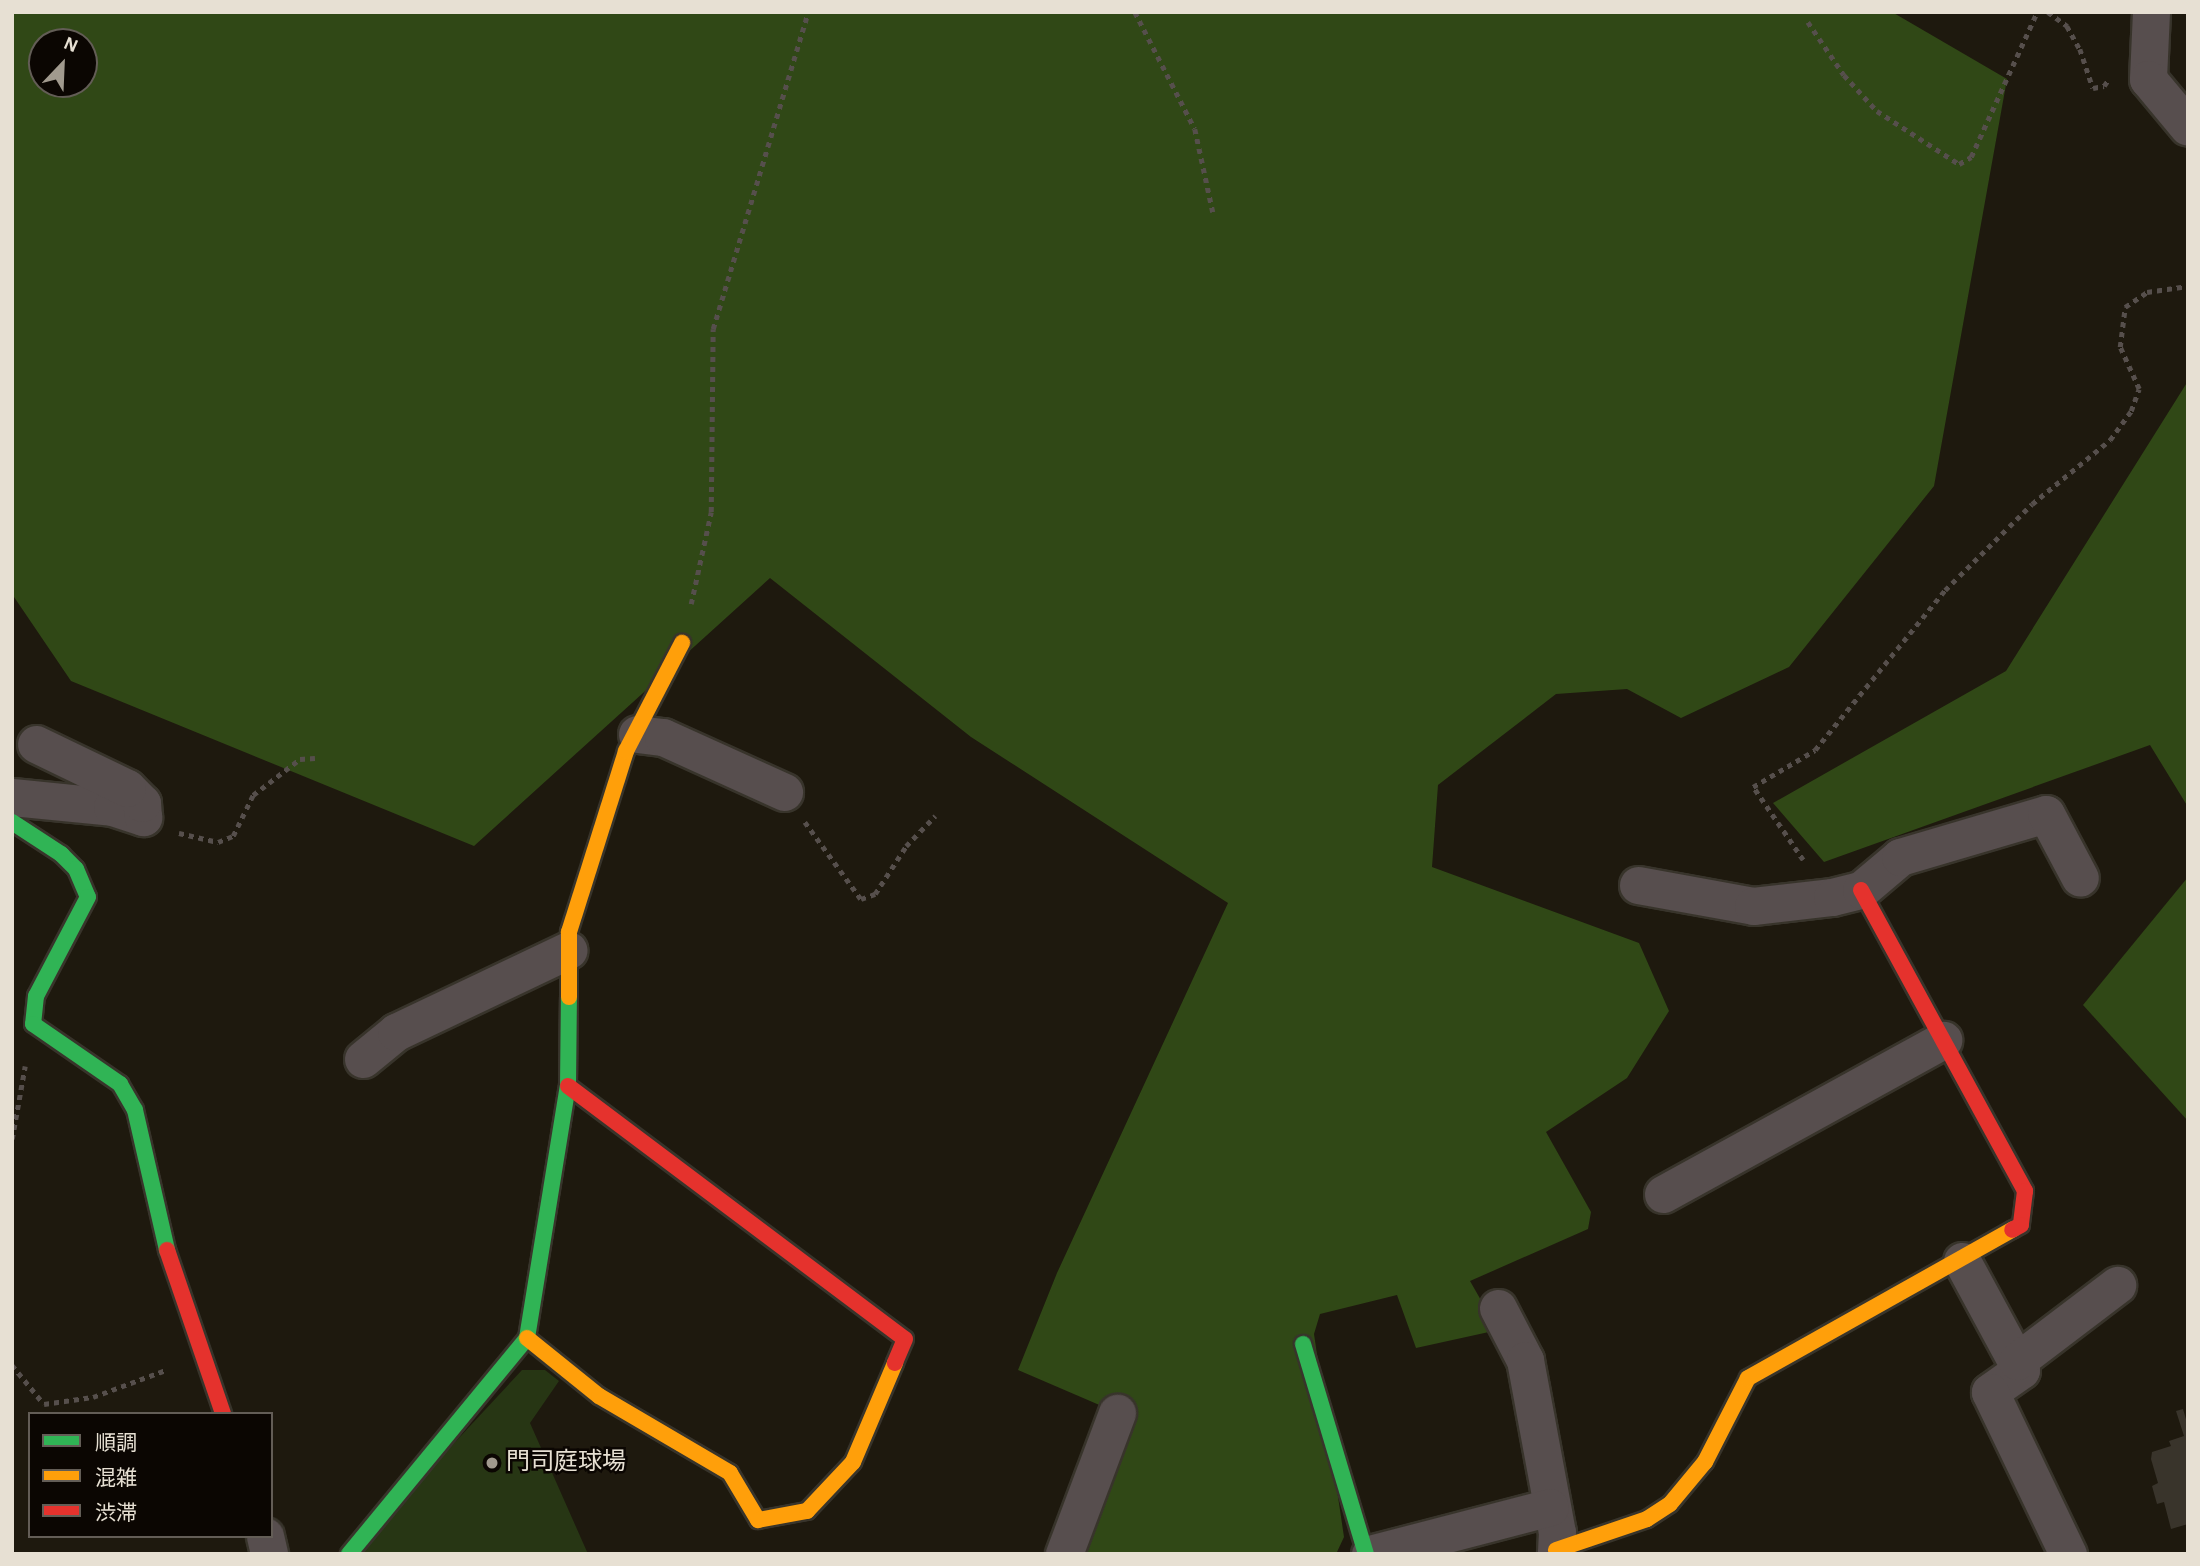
<!DOCTYPE html>
<html>
<head>
<meta charset="utf-8">
<style>
	body { margin:0 }
	#map { position:relative; width:2200px; height:1566px; overflow:hidden; background:#1e190e; font-family:"Alegreya Sans","Noto Sans JP",sans-serif }
	div>[style] { position:absolute }
	.green>* { inset:0; background:#273614 }
	.forest>* { inset:0; background:#304816 }
	.building>* { inset:0; background:#39342b }
	.path>* { height:4.5px; margin-top:-2.25px; transform-origin:0; background:repeating-linear-gradient(90deg,#564f4c 0 5px,transparent 0 10px) }
	.roads { filter:drop-shadow(2px 0 #38342b) drop-shadow(-2px 0 #38342b) drop-shadow(0 2px #38342b) drop-shadow(0 -2px #38342b) }
	.street>* { height:37px; margin:-18.5px; padding:0 18.5px; transform-origin:18.5px; border-radius:18.5px; background:#574e4e }
	.fast>* { height:16px; margin:-8px; padding:0 8px; transform-origin:8px; border-radius:8px; background:#30b455 }
	.slow>* { height:16px; margin:-8px; padding:0 8px; transform-origin:8px; border-radius:8px; background:#ff9f0a }
	.jam>* { height:16px; margin:-8px; padding:0 8px; transform-origin:8px; border-radius:8px; background:#e5322d }
	.dots>* { width:19px; height:19px; translate:-50% -50%; box-sizing:border-box; border:4px solid #0b0602; border-radius:50% }
	span { translate:-50% -50%; white-space:nowrap; text-align:center; line-height:1.15; -webkit-text-stroke:5px #0b0602; paint-order:stroke }
	.poi-label { font-size:24px; color:#e7e0d3 }
	.left { translate:0 -50%; text-align:left }
	.frame { position:absolute; inset:0; border:14px solid #e7e0d3; pointer-events:none }
	.legend { position:absolute; left:28px; top:1412px; width:245px; height:126px; box-sizing:border-box; background:#0b0602; border:2px solid #635d56; margin:0; padding:9px 12px; list-style:none; font-size:21px; color:#e7e0d3 }
	.legend li { display:flex; align-items:center; gap:14px; height:35px }
	.legend b { width:35px; border:2px solid #635d56 }
	.north { position:absolute; left:28px; top:28px; width:70px; height:70px; box-sizing:border-box; background:#0b0602; border:2px solid #635d56; border-radius:50%; rotate:23deg; font-size:19px; font-weight:700; line-height:28px; text-align:center; color:#e7e0d3 }
	.north::after { content:''; display:block; margin:auto; width:24px; height:32px; background:#a19a8e; clip-path:polygon(50% 0,100% 100%,50% 72%,0 100%) }
</style>
</head>
<body>
<div id="map">
	<div class="green">
		<div style="clip-path:polygon(522px 1370px,545px 1370px,559px 1381px,530px 1423px,588px 1554px,351px 1554px)"></div>
	</div>
	<div class="forest">
		<div style="clip-path:polygon(evenodd,12px 12px,1892px 12px,2007px 79px,1934px 486px,1789px 667px,1681px 718px,1627px 689px,1556px 694px,1438px 785px,1432px 867px,1639px 943px,1669px 1011px,1627px 1078px,1546px 1132px,1591px 1212px,1588px 1229px,1470px 1281px,1498px 1330px,1416px 1348px,1397px 1295px,1320px 1314px,1314px 1334px,1344px 1537px,1337px 1552px,1076px 1554px,1125px 1416px,1018px 1370px,1057px 1273px,1228px 903px,971px 737px,770px 578px,474px 846px,71px 681px,12px 594px,12px 12px,42px 42px,84px 42px,84px 84px,42px 84px,42px 42px)"></div>
		<div style="clip-path:polygon(2188px 381px,2188px 807px,2150px 745px,1824px 862px,1773px 803px,2006px 671px)"></div>
		<div style="clip-path:polygon(2188px 877px,2188px 1121px,2083px 1005px)"></div>
	</div>
	<div class="building">
		<div style="clip-path:polygon(2183px 1409px,2188px 1426px,2188px 1524px,2171px 1529px,2164px 1502px,2157px 1504px,2152px 1486px,2158px 1483px,2151px 1459px,2152px 1452px,2171px 1446px,2169px 1441px,2184px 1436px,2176px 1411px)"></div>
	</div>
	<div class="path">
		<div style="left:1135px;top:12px;width:131px;rotate:62.9deg"></div>
		<div style="left:1195px;top:129px;width:85px;rotate:77.8deg"></div>
		<div style="left:2048px;top:12px;width:24px;rotate:36deg"></div>
		<div style="left:2067px;top:26px;width:26px;rotate:61deg"></div>
		<div style="left:2080px;top:49px;width:41px;rotate:71.6deg"></div>
		<div style="left:2093px;top:88px;width:11px;rotate:-10deg"></div>
		<div style="left:2104px;top:86px;width:7px;rotate:-56deg"></div>
		<div style="left:1808px;top:22px;width:64px;rotate:55.8deg"></div>
		<div style="left:1844px;top:75px;width:49px;rotate:47.5deg"></div>
		<div style="left:1877px;top:111px;width:98px;rotate:32.9deg"></div>
		<div style="left:1959px;top:164px;width:14px;rotate:-30deg"></div>
		<div style="left:1971px;top:157px;width:159px;rotate:-65.5deg"></div>
		<div style="left:691px;top:604px;width:94px;rotate:-77.7deg"></div>
		<div style="left:711px;top:512px;width:183px;rotate:-89.4deg"></div>
		<div style="left:713px;top:329px;width:331px;rotate:-73.3deg"></div>
		<div style="left:805px;top:822px;width:95px;rotate:54deg"></div>
		<div style="left:861px;top:899px;width:15px;rotate:-20deg"></div>
		<div style="left:875px;top:894px;width:57px;rotate:-57.1deg"></div>
		<div style="left:906px;top:846px;width:42px;rotate:-46deg"></div>
		<div style="left:179px;top:833px;width:40px;rotate:13deg"></div>
		<div style="left:218px;top:842px;width:16px;rotate:-22deg"></div>
		<div style="left:233px;top:836px;width:46px;rotate:-64deg"></div>
		<div style="left:253px;top:795px;width:59px;rotate:-37.5deg"></div>
		<div style="left:300px;top:759px;width:15px;rotate:-4deg"></div>
		<div style="left:1803px;top:860px;width:88px;rotate:-124.4deg"></div>
		<div style="left:1753px;top:787px;width:72px;rotate:-30.8deg"></div>
		<div style="left:1815px;top:750px;width:206px;rotate:-50.9deg"></div>
		<div style="left:1945px;top:590px;width:122px;rotate:-44.7deg"></div>
		<div style="left:2032px;top:504px;width:101px;rotate:-39.4deg"></div>
		<div style="left:2110px;top:440px;width:36px;rotate:-54deg"></div>
		<div style="left:2131px;top:411px;width:23px;rotate:-70deg"></div>
		<div style="left:2139px;top:389px;width:46px;rotate:-114.3deg"></div>
		<div style="left:2120px;top:347px;width:40px;rotate:-82.9deg"></div>
		<div style="left:2125px;top:307px;width:27px;rotate:-34deg"></div>
		<div style="left:2147px;top:292px;width:41px;rotate:-8.3deg"></div>
		<div style="left:12px;top:1139px;width:74px;rotate:-79.9deg"></div>
		<div style="left:12px;top:1365px;width:50px;rotate:50.6deg"></div>
		<div style="left:44px;top:1404px;width:49px;rotate:-8.1deg"></div>
		<div style="left:93px;top:1397px;width:78px;rotate:-20.3deg"></div>
	</div>
	<div class="roads">
		<div class="street">
			<div style="left:2151px;top:12px;width:67px;rotate:92.6deg"></div>
			<div style="left:2148px;top:79px;width:62px;rotate:50.2deg"></div>
			<div style="left:637px;top:734px;width:26px;rotate:7deg"></div>
			<div style="left:663px;top:737px;width:133px;rotate:24.4deg"></div>
			<div style="left:12px;top:797px;width:100px;rotate:5.7deg"></div>
			<div style="left:112px;top:807px;width:33px;rotate:18deg"></div>
			<div style="left:143px;top:817px;width:14px;rotate:-94deg"></div>
			<div style="left:142px;top:803px;width:21px;rotate:-135deg"></div>
			<div style="left:127px;top:788px;width:101px;rotate:-154.2deg"></div>
			<div style="left:1638px;top:885px;width:117px;rotate:10.3deg"></div>
			<div style="left:1753px;top:906px;width:80px;rotate:-6.5deg"></div>
			<div style="left:1832px;top:897px;width:30px;rotate:-14deg"></div>
			<div style="left:1861px;top:890px;width:51px;rotate:-40.2deg"></div>
			<div style="left:1900px;top:857px;width:152px;rotate:-16.4deg"></div>
			<div style="left:2046px;top:814px;width:72px;rotate:62deg"></div>
			<div style="left:363px;top:1059px;width:43px;rotate:-39.3deg"></div>
			<div style="left:396px;top:1032px;width:191px;rotate:-25.4deg"></div>
			<div style="left:1663px;top:1194px;width:320px;rotate:-28.8deg"></div>
			<div style="left:1962px;top:1261px;width:124px;rotate:61.6deg"></div>
			<div style="left:2021px;top:1370px;width:38px;rotate:145deg"></div>
			<div style="left:1990px;top:1392px;width:180px;rotate:64.3deg"></div>
			<div style="left:1498px;top:1308px;width:59px;rotate:62.6deg"></div>
			<div style="left:1525px;top:1360px;width:175px;rotate:79.5deg"></div>
			<div style="left:1557px;top:1532px;width:22px;rotate:93deg"></div>
			<div style="left:2017px;top:1361px;width:126px;rotate:-37.2deg"></div>
			<div style="left:265px;top:1536px;width:18px;rotate:77deg"></div>
			<div style="left:1064px;top:1554px;width:151px;rotate:-69.4deg"></div>
			<div style="left:1370px;top:1554px;width:186px;rotate:-14.6deg"></div>
		</div>
		<div class="fast">
			<div style="left:12px;top:822px;width:59px;rotate:33.1deg"></div>
			<div style="left:61px;top:854px;width:21px;rotate:45deg"></div>
			<div style="left:76px;top:869px;width:30px;rotate:67deg"></div>
			<div style="left:88px;top:897px;width:112px;rotate:117.7deg"></div>
			<div style="left:36px;top:996px;width:28px;rotate:96deg"></div>
			<div style="left:33px;top:1024px;width:106px;rotate:34.6deg"></div>
			<div style="left:120px;top:1084px;width:30px;rotate:60deg"></div>
			<div style="left:135px;top:1110px;width:144px;rotate:77.1deg"></div>
			<div style="left:1303px;top:1344px;width:219px;rotate:73.3deg"></div>
			<div style="left:349px;top:1554px;width:280px;rotate:-50.5deg"></div>
			<div style="left:527px;top:1338px;width:255px;rotate:-80.8deg"></div>
			<div style="left:568px;top:1086px;width:89px;rotate:-89.4deg"></div>
		</div>
		<div class="slow">
			<div style="left:569px;top:997px;width:65px;rotate:-90deg"></div>
			<div style="left:569px;top:932px;width:190px;rotate:-72.5deg"></div>
			<div style="left:626px;top:751px;width:122px;rotate:-62.6deg"></div>
			<div style="left:527px;top:1338px;width:92px;rotate:38.9deg"></div>
			<div style="left:599px;top:1396px;width:152px;rotate:30.4deg"></div>
			<div style="left:730px;top:1473px;width:55px;rotate:59.2deg"></div>
			<div style="left:758px;top:1520px;width:50px;rotate:-10.4deg"></div>
			<div style="left:807px;top:1511px;width:67px;rotate:-46.8deg"></div>
			<div style="left:853px;top:1462px;width:108px;rotate:-67deg"></div>
			<div style="left:1556px;top:1550px;width:96px;rotate:-18.8deg"></div>
			<div style="left:1647px;top:1519px;width:27px;rotate:-33deg"></div>
			<div style="left:1670px;top:1504px;width:55px;rotate:-50.2deg"></div>
			<div style="left:1705px;top:1462px;width:94px;rotate:-62.9deg"></div>
			<div style="left:1748px;top:1378px;width:303px;rotate:-29.3deg"></div>
		</div>
		<div class="jam">
			<div style="left:1861px;top:890px;width:343px;rotate:61.4deg"></div>
			<div style="left:2025px;top:1191px;width:34px;rotate:97deg"></div>
			<div style="left:2021px;top:1225px;width:10px;rotate:151deg"></div>
			<div style="left:568px;top:1086px;width:421px;rotate:36.9deg"></div>
			<div style="left:905px;top:1339px;width:26px;rotate:113deg"></div>
			<div style="left:167px;top:1250px;width:173px;rotate:71.1deg"></div>
		</div>
	</div>
	<div class="dots">
		<div style="left:492px;top:1463px;background:#a19a8e"></div>
	</div>
	<div class="poi-label">
		<span class="left" style="left:506px;top:1463px">門司庭球場</span>
	</div>
	<div class="frame"></div>
	<ul class="legend">
	<li><b style="height:9px;background:#30b455"></b>順調</li>
	<li><b style="height:9px;background:#ff9f0a"></b>混雑</li>
	<li><b style="height:9px;background:#e5322d"></b>渋滞</li>
	</ul>
	<div class="north">N</div>
</div>
</body>
</html>
